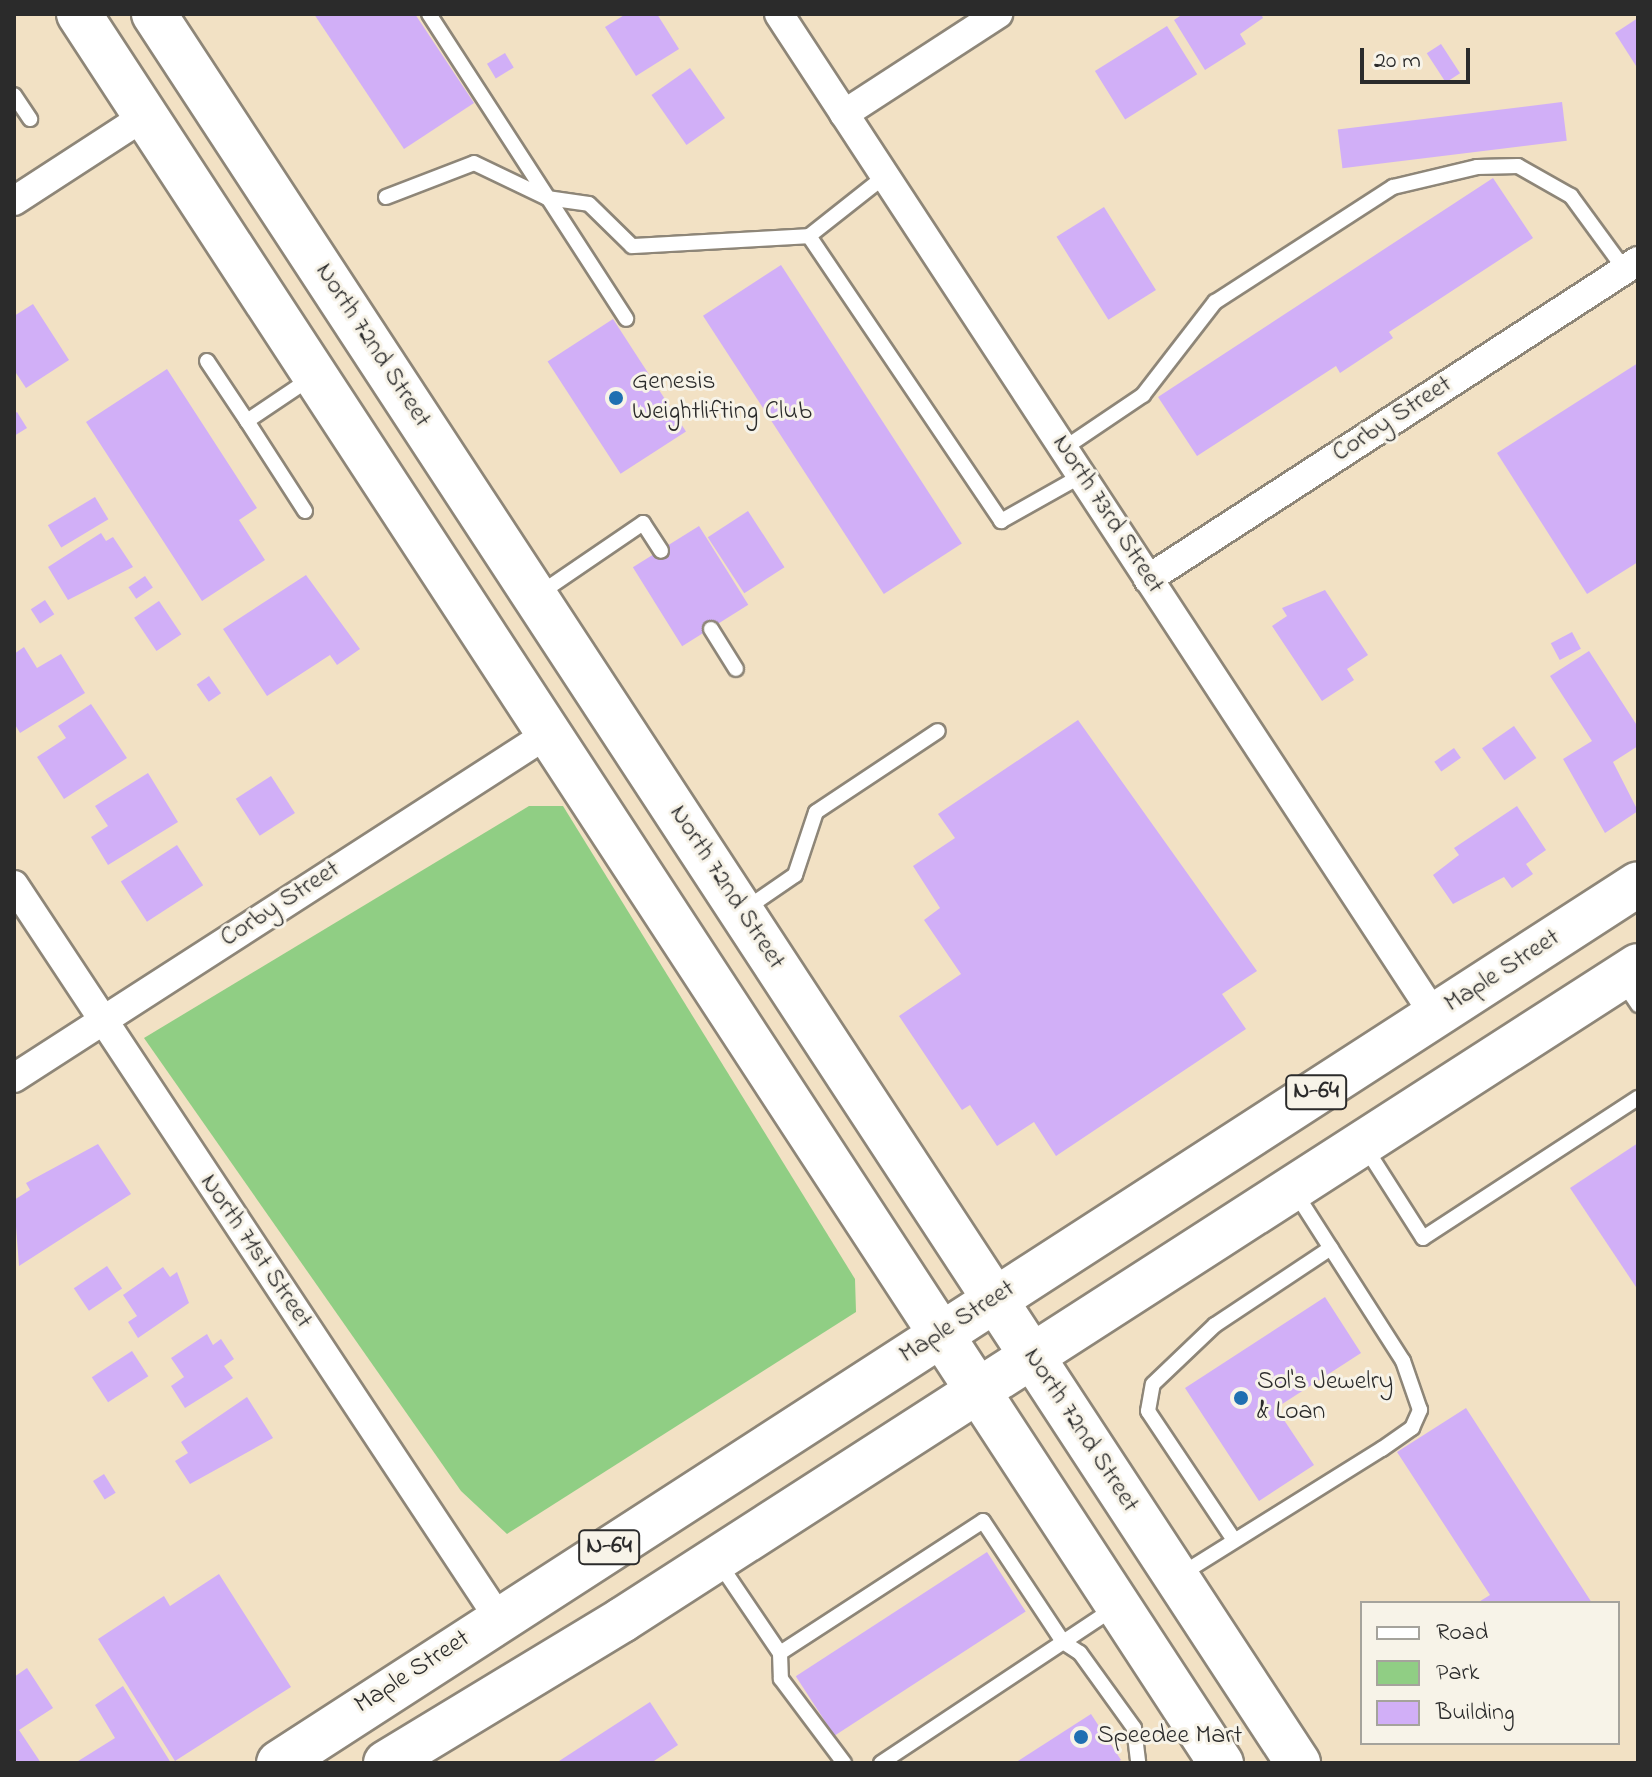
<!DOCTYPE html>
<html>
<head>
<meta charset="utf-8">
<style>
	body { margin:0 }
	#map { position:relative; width:1652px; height:1777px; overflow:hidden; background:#f2e1c4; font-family:"Indie Flower",sans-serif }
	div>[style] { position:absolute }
	.green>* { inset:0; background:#90ce84 }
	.building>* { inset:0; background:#d1aff7; transform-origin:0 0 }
	.roads { filter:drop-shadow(2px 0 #8e8678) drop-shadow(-2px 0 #8e8678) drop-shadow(0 2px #8e8678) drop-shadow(0 -2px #8e8678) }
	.service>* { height:14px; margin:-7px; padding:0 7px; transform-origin:7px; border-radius:7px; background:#fff }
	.minor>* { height:28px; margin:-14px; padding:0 14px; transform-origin:14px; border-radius:14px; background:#fff }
	.primary>* { height:44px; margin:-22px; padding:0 22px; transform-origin:22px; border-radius:22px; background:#fff }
	.dots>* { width:22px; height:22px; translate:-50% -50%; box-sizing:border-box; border:4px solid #f7f3e8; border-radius:50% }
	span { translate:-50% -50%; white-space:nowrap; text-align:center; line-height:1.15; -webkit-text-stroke:6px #f7f3e8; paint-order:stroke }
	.shield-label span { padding:2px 6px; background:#f7f3e8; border:2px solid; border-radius:6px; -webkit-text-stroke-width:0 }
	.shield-label { font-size:24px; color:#2b2b2b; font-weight:700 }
	.street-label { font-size:26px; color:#2b2b2b }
	.poi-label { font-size:26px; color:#2b2b2b }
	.left { translate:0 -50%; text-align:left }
	.frame { position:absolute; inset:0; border:16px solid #2b2b2b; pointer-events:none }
	.legend { position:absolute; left:1360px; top:1601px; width:260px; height:144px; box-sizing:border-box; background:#f7f3e8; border:2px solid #a5a39c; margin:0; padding:10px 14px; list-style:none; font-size:24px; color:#2b2b2b }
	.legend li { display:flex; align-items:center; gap:16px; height:40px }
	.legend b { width:40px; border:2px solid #a5a39c }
	.scale { position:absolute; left:1360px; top:48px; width:110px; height:36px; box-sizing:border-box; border:4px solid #2b2b2b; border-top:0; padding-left:10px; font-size:24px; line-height:28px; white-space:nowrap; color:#2b2b2b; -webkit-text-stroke:6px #f7f3e8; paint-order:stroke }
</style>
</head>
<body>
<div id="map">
	<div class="green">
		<div style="clip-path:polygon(529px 806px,563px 806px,855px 1279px,856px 1312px,507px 1534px,461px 1491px,144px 1038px)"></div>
	</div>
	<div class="building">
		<div style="clip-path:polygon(314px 14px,415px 14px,474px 103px,404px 149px)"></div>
		<div style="clip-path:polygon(626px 14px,657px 14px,679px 49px,636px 76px,605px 27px)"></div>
		<div style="clip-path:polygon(1183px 14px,1261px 14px,1263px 18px,1240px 34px,1246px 44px,1205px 70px,1174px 20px)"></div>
		<div style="clip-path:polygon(1638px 18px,1638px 69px,1615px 33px)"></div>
		<div style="left:1167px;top:26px;width:57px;height:85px;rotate:58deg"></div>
		<div style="left:1441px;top:44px;width:35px;height:17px;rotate:57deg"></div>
		<div style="left:505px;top:53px;width:17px;height:21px;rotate:59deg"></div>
		<div style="left:690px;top:68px;width:61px;height:47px;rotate:55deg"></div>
		<div style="left:1562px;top:102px;width:39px;height:226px;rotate:83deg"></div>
		<div style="clip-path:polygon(1493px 178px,1533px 238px,1389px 332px,1393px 338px,1340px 373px,1336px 366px,1197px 456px,1158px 397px)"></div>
		<div style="left:1104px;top:207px;width:98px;height:56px;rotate:58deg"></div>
		<div style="left:781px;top:265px;width:332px;height:93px;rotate:57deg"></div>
		<div style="clip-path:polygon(33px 304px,69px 360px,26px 388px,14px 370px,14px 316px)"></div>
		<div style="left:613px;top:319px;width:134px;height:78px;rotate:57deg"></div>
		<div style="clip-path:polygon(1638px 363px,1638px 562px,1587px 594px,1497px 453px)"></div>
		<div style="clip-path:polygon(167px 369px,257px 508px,239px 520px,265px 560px,202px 601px,86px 422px)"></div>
		<div style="clip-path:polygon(17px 412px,27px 428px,14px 436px,14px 414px)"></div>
		<div style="left:95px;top:497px;width:26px;height:55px;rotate:59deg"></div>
		<div style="left:748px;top:511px;width:67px;height:48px;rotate:57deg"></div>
		<div style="left:699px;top:526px;width:93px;height:78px;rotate:58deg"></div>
		<div style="clip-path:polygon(101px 533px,106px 541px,113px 537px,133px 567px,68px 600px,48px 567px)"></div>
		<div style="clip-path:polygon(306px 575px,360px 649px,337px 665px,330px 655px,267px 696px,223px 629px)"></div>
		<div style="left:145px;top:576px;width:14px;height:20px;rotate:56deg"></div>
		<div style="clip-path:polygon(1325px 590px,1368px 655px,1347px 669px,1354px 680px,1322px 701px,1272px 626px,1287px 616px,1282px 608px)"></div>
		<div style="left:45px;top:600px;width:17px;height:17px;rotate:57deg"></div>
		<div style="left:159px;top:601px;width:40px;height:30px;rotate:56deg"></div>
		<div style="left:1572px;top:632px;width:19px;height:24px;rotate:62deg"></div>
		<div style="clip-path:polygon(24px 647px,37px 668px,61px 654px,85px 693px,20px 733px,14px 723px,14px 654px)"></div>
		<div style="clip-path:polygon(1589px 651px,1638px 727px,1638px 746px,1613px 762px,1638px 811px,1605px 833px,1563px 759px,1592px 741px,1550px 676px)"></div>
		<div style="left:209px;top:676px;width:21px;height:15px;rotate:55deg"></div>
		<div style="clip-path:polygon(91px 704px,127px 758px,64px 799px,37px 757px,66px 738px,58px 726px)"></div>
		<div style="clip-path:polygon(1078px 720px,1257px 971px,1222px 994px,1246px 1029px,1056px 1156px,1034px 1122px,997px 1146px,970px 1105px,962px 1110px,899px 1016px,961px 974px,924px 920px,940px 908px,913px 866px,955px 838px,938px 814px)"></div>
		<div style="left:1514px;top:726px;width:39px;height:39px;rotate:55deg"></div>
		<div style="left:1454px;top:748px;width:12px;height:24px;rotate:55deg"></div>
		<div style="clip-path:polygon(148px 773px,178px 822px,108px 865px,91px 837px,108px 826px,95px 806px)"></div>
		<div style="left:271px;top:776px;width:44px;height:42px;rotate:57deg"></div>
		<div style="clip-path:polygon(1517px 806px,1546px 850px,1526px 864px,1533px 874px,1512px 888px,1504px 877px,1453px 904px,1433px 875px,1459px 855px,1454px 848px)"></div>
		<div style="left:177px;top:845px;width:48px;height:67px;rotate:57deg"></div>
		<div style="clip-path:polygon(1638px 1143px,1638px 1290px,1570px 1188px)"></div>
		<div style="clip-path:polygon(98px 1144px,131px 1194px,19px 1266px,14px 1200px,30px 1190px,26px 1183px)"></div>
		<div style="left:107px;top:1266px;width:27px;height:40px;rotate:56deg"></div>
		<div style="clip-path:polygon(163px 1267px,170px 1277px,177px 1272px,189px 1303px,138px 1338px,128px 1322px,137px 1316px,123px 1295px)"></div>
		<div style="clip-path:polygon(1325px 1297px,1361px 1353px,1276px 1408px,1314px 1465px,1259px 1501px,1185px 1388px)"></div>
		<div style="clip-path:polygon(207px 1334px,213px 1345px,221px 1339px,234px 1359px,224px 1366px,233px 1378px,185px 1408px,171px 1386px,184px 1377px,171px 1358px)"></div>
		<div style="left:132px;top:1351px;width:30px;height:48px;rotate:57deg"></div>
		<div style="clip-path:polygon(247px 1397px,273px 1438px,190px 1484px,175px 1461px,188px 1453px,181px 1442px)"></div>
		<div style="clip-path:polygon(1466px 1408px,1592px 1603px,1477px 1603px,1490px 1595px,1397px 1452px)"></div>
		<div style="left:104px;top:1474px;width:22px;height:13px;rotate:58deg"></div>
		<div style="left:987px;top:1552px;width:71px;height:228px;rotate:57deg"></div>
		<div style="clip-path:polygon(219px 1574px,291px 1687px,175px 1761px,98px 1639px,164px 1596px,170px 1606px)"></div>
		<div style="clip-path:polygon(27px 1668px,53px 1708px,19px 1730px,41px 1763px,14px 1763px,14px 1677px)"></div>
		<div style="clip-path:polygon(123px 1686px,171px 1763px,75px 1763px,115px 1738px,95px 1705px)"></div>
		<div style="clip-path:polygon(650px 1702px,678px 1745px,651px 1763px,556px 1763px)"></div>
		<div style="clip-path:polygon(1091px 1714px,1121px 1760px,1116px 1763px,1015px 1763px)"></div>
	</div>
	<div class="roads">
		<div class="service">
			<div style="left:429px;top:14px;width:363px;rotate:57.1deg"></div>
			<div style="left:14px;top:95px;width:29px;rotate:56deg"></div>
			<div style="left:885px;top:176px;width:97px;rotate:141.7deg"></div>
			<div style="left:809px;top:236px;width:344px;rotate:56deg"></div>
			<div style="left:1001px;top:521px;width:92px;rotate:-29.4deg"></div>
			<div style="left:386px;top:197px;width:94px;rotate:-21.1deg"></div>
			<div style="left:474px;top:163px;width:81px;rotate:25.6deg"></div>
			<div style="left:547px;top:198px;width:42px;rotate:8.1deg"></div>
			<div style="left:589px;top:204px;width:60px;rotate:44.3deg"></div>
			<div style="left:632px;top:246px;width:177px;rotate:-3.2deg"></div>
			<div style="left:207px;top:361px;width:72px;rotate:56.3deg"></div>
			<div style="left:1063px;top:449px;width:97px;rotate:-34deg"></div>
			<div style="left:1143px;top:395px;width:118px;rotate:-52.3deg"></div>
			<div style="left:1215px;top:302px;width:212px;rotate:-32.9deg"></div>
			<div style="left:1393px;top:187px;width:86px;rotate:-13.4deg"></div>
			<div style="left:1477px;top:167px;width:41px;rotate:-1.4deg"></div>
			<div style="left:1518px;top:166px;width:61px;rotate:29.5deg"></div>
			<div style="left:1571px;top:196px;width:92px;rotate:53.9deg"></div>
			<div style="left:305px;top:511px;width:107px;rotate:-122.8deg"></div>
			<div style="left:247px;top:421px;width:77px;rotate:-33.9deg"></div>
			<div style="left:539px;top:594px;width:126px;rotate:-34.3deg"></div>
			<div style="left:643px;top:523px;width:33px;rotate:57deg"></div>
			<div style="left:711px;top:629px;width:47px;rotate:58deg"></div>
			<div style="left:744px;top:910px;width:62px;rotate:-34.5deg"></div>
			<div style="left:795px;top:875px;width:66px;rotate:-71.6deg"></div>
			<div style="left:816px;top:812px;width:146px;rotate:-33.6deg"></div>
			<div style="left:1622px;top:981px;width:29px;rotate:56deg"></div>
			<div style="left:1365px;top:1147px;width:108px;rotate:57.5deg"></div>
			<div style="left:1423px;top:1238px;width:257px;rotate:-33.1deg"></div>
			<div style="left:1234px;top:1540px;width:155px;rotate:-123.7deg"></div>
			<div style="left:1148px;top:1411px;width:27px;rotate:-80deg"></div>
			<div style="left:1153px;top:1384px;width:86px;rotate:-43.6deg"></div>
			<div style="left:1215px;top:1325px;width:139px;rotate:-33.6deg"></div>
			<div style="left:719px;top:1563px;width:109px;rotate:55.9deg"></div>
			<div style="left:780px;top:1653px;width:26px;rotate:88deg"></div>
			<div style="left:781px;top:1679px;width:105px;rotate:53.1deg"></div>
			<div style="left:1180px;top:1575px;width:238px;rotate:-32deg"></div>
			<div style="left:1382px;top:1449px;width:37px;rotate:-35deg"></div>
			<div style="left:1412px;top:1428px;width:20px;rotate:-66deg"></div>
			<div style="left:1420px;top:1410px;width:52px;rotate:-109.1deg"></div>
			<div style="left:1403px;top:1361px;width:201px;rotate:-122.6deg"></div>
			<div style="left:780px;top:1653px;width:242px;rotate:-33deg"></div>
			<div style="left:983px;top:1521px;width:145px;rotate:56.5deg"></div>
			<div style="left:1063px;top:1642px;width:20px;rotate:33deg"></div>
			<div style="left:1080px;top:1653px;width:92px;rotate:54.2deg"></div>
			<div style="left:1134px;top:1728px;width:35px;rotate:83deg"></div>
			<div style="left:881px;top:1763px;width:280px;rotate:-33.6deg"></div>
		</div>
		<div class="minor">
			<div style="left:779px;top:14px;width:1198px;rotate:56.79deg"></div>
			<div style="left:844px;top:114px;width:184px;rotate:-33deg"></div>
			<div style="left:14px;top:201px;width:156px;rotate:-33deg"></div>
			<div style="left:1148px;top:579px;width:584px;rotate:-32.98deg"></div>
			<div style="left:14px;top:885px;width:878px;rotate:56.53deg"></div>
			<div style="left:14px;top:1078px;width:637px;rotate:-32.82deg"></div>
		</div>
		<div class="primary">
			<div style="left:79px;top:14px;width:2089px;rotate:56.86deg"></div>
			<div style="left:154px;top:14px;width:2090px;rotate:56.81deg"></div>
			<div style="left:279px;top:1763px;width:1618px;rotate:-32.89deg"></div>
			<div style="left:386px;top:1763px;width:276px;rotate:-31.2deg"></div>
			<div style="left:622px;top:1620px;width:1208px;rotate:-32.77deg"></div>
		</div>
	</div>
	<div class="dots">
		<div style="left:616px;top:398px;background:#1f6fb2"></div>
		<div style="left:1241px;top:1398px;background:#1f6fb2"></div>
		<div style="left:1081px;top:1737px;background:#1f6fb2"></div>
	</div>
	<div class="shield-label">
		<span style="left:1316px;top:1092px">N-64</span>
		<span style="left:609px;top:1547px">N-64</span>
	</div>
	<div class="street-label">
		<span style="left:372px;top:346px;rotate:57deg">North 72nd Street</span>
		<span style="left:1393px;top:420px;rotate:-33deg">Corby Street</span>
		<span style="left:1107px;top:515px;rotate:57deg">North 73rd Street</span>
		<span style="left:726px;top:888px;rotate:57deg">North 72nd Street</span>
		<span style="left:281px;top:905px;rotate:-33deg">Corby Street</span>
		<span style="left:1503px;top:972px;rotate:-33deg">Maple Street</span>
		<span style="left:255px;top:1252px;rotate:56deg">North 71st Street</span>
		<span style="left:958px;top:1323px;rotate:-33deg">Maple Street</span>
		<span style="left:1080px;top:1431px;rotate:57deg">North 72nd Street</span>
		<span style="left:413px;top:1673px;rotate:-33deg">Maple Street</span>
	</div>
	<div class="poi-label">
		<span class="left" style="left:632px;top:398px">Genesis<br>Weightlifting Club</span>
		<span class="left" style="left:1257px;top:1398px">Sol's Jewelry<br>&amp; Loan</span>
		<span class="left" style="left:1097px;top:1737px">Speedee Mart</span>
	</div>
	<div class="frame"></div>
	<ul class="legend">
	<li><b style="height:10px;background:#fff"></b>Road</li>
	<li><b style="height:22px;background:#90ce84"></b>Park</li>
	<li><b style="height:22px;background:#d1aff7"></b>Building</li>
	</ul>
	<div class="scale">20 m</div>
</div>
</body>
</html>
